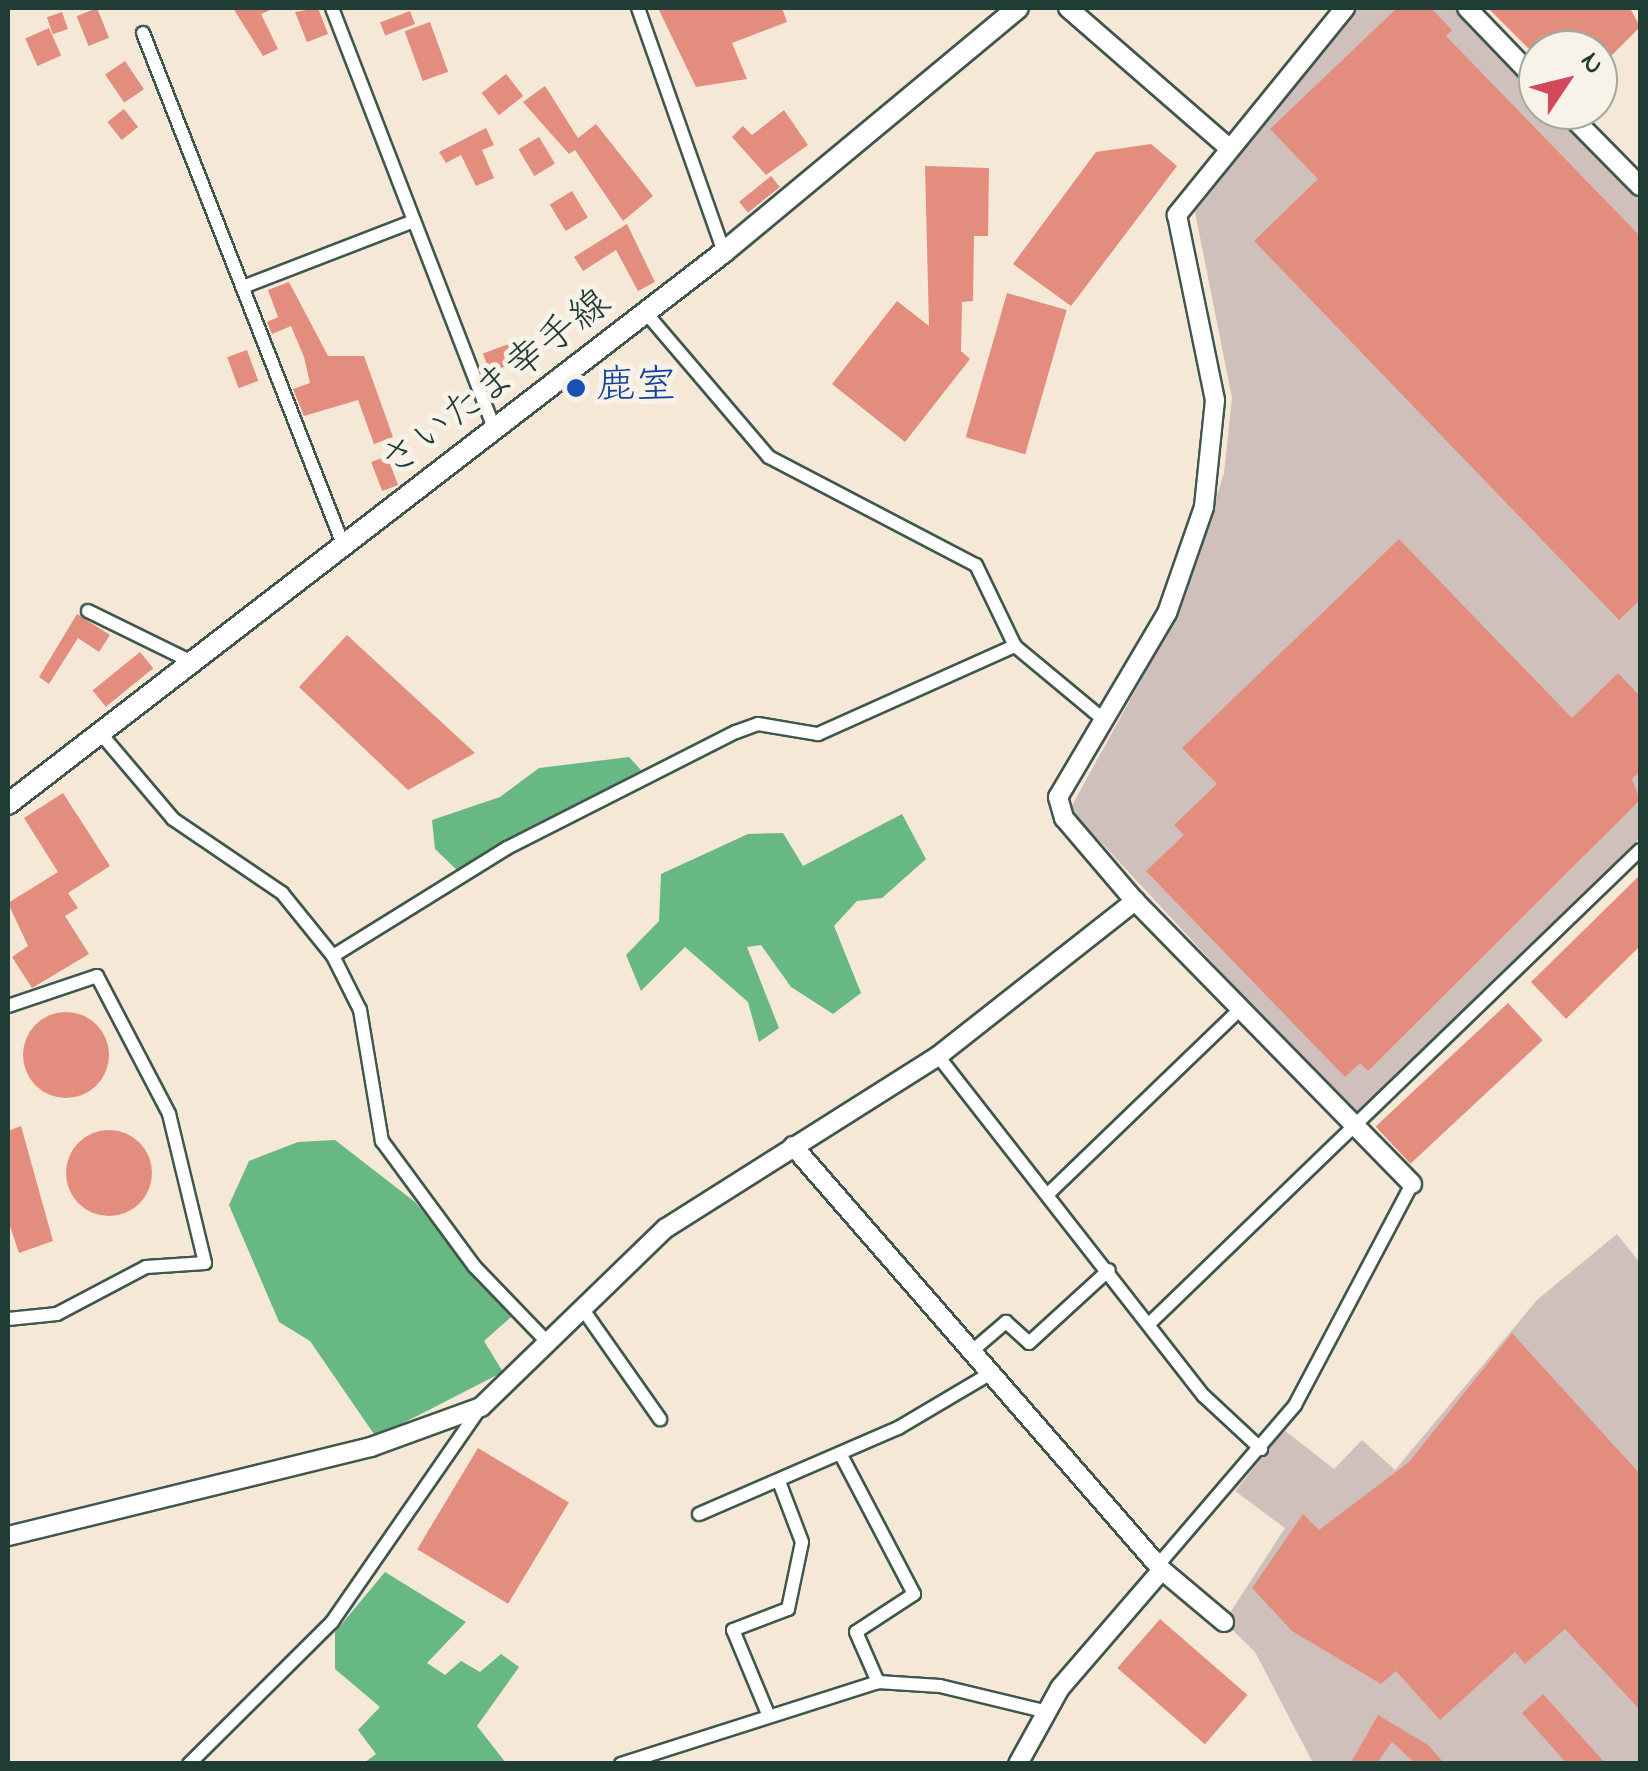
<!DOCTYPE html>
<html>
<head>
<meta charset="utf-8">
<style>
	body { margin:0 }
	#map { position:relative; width:1648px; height:1771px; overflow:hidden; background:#f5e8d6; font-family:"Indie Flower","Klee One",sans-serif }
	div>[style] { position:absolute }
	.industrial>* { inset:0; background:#d0c0bc }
	.forest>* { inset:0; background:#68b883 }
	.building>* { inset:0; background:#e38d7f; transform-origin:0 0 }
	.round { border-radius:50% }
	.roads { filter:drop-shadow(2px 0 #3f574c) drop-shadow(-2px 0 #3f574c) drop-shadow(0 2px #3f574c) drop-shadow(0 -2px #3f574c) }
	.street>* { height:12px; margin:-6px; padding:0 6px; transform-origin:6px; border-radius:6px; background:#fff }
	.secondary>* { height:18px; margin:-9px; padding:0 9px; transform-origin:9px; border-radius:9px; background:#fff }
	.primary>* { height:20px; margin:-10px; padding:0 10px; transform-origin:10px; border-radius:10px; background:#fff }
	.dots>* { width:28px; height:28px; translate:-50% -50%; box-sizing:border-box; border:5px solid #f7f3e8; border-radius:50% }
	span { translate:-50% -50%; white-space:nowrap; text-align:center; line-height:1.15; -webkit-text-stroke:10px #f7f3e8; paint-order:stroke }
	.street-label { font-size:40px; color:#1f3d34 }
	.transit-label { font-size:40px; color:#164399 }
	.left { translate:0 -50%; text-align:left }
	.frame { position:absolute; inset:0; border:10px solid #1f3d34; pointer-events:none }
	.north { position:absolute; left:1518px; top:30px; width:100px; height:100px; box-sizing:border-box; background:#f7f3e8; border:2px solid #a1aaa0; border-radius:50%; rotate:55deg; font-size:28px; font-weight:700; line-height:40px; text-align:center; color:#1f3d34 }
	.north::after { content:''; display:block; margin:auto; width:35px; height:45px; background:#d1495b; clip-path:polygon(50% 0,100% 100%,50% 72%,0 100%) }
</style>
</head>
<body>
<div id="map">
	<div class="industrial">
		<div style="clip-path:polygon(1357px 8px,1454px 8px,1538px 94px,1538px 110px,1554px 110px,1640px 200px,1640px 838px,1355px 1116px,1070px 809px,1182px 606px,1224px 473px,1232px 398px,1195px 212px)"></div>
		<div style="clip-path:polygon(1617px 1234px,1640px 1263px,1640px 1763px,1313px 1763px,1255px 1652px,1224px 1622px,1285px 1528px,1235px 1491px,1284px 1430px,1334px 1469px,1362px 1440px,1395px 1470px,1537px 1300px)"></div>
	</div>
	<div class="forest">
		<div style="clip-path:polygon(629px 757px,641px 770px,458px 871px,435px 849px,432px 820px,500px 797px,539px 768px)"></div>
		<div style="clip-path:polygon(902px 814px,926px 859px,882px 898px,857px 901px,834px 926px,861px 993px,833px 1014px,791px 987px,761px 945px,747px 947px,779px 1028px,759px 1042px,748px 1002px,685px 947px,641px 991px,626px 955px,659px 921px,661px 874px,748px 834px,783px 833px,803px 866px)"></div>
		<div style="clip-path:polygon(335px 1140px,415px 1202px,511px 1317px,484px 1341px,503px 1372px,376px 1437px,310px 1341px,279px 1322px,229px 1205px,249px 1161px,298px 1142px)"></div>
		<div style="clip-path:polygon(385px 1572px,466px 1622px,427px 1663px,445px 1675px,461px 1661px,480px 1672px,501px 1654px,519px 1667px,477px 1726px,506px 1763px,364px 1763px,376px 1754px,358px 1730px,380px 1707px,335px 1669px,335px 1632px)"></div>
	</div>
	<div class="building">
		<div style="left:97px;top:8px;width:32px;height:22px;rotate:68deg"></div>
		<div style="clip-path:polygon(233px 8px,275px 8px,261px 14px,278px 49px,263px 56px)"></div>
		<div style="clip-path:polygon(318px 8px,328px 34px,307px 42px,295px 12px)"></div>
		<div style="clip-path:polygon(658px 8px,782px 8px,787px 22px,732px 43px,747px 79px,696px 87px)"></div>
		<div style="clip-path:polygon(1397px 8px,1431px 8px,1452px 30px,1446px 36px,1640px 236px,1640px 600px,1619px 620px,1254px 241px,1318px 179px,1270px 129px)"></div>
		<div style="clip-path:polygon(1488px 8px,1630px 8px,1640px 27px,1598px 69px,1598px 50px,1530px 50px)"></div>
		<div style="left:410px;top:11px;width:14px;height:32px;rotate:69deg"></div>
		<div style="left:62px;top:12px;width:18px;height:16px;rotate:71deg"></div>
		<div style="left:430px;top:22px;width:53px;height:27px;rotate:70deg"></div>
		<div style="left:49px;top:28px;width:30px;height:26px;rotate:66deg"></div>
		<div style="left:125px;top:61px;width:34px;height:24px;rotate:56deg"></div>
		<div style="left:506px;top:74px;width:28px;height:31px;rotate:52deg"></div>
		<div style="clip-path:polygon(545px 86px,578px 138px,596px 124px,653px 196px,623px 221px,575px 150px,569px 154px,523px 102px)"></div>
		<div style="left:124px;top:109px;width:23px;height:21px;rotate:52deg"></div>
		<div style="clip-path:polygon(784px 110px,808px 145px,766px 175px,732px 137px,743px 126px,752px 135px)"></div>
		<div style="clip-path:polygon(486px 128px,494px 145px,482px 150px,494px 178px,476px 186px,461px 155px,446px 163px,439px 152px)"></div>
		<div style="left:539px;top:137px;width:31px;height:24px;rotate:59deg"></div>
		<div style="clip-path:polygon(1151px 144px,1177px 166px,1071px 306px,1013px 264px,1096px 152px)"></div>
		<div style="clip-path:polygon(925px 166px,989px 168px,988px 236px,974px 236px,973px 301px,962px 302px,961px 351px,970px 359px,905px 442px,832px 384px,897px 301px,929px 326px)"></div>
		<div style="left:771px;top:176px;width:14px;height:41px;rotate:51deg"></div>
		<div style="left:572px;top:191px;width:31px;height:26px;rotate:59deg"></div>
		<div style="clip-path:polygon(627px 224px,655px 282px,638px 291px,616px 250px,583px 271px,574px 257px)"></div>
		<div style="clip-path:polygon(289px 282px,328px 356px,364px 356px,393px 437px,374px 444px,358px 400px,304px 416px,293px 389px,310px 383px,304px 357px,291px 326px,272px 334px,267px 322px,278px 317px,268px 290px)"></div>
		<div style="left:1007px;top:293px;width:62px;height:150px;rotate:16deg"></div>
		<div style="left:528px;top:337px;width:20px;height:48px;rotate:70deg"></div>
		<div style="left:247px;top:350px;width:33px;height:21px;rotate:70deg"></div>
		<div style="left:387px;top:456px;width:31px;height:17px;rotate:69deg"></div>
		<div style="clip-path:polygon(1399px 539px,1572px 718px,1618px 673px,1640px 696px,1640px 771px,1632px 779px,1640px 800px,1368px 1071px,1360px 1063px,1345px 1077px,1146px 871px,1184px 835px,1174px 825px,1217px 784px,1182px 748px)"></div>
		<div style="clip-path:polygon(77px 614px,110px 635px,99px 652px,78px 638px,49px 684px,39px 677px)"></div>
		<div style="clip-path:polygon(347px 635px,475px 753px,408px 790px,299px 687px)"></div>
		<div style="left:140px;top:652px;width:21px;height:61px;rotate:51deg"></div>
		<div style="clip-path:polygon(63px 793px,110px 866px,68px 893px,78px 908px,65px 916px,89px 954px,32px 988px,12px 957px,28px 946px,8px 903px,58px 872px,24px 818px)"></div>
		<div style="clip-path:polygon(1640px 875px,1640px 946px,1566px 1019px,1531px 982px)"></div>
		<div style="left:1508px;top:1003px;width:51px;height:181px;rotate:47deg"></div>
		<div class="round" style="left:23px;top:1012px;width:86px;height:86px"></div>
		<div style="clip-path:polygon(21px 1126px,53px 1241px,19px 1253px,8px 1220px,8px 1131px)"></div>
		<div class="round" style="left:66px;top:1130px;width:86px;height:86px"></div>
		<div style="clip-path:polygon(1512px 1333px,1640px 1474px,1640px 1710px,1565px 1629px,1525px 1664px,1515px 1652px,1440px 1720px,1396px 1671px,1381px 1684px,1292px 1631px,1252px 1588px,1303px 1514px,1319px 1530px,1409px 1462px)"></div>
		<div style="left:478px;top:1448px;width:106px;height:118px;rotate:31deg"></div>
		<div style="left:1160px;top:1619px;width:116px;height:65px;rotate:41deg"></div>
		<div style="clip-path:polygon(1543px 1694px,1606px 1764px,1567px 1764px,1522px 1713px)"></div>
		<div style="clip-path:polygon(1378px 1715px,1428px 1745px,1445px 1764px,1416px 1764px,1392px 1742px,1376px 1764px,1350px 1764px)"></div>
	</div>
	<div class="roads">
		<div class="street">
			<div style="left:332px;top:8px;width:453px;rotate:68.9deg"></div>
			<div style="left:638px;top:8px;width:259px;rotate:70.6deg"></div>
			<div style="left:143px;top:33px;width:552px;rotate:68.64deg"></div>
			<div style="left:243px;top:287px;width:183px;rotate:-21.1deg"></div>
			<div style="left:646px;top:313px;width:189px;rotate:49.5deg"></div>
			<div style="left:769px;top:457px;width:233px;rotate:27.6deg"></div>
			<div style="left:976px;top:565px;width:90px;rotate:64.3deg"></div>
			<div style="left:1015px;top:646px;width:114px;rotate:39.7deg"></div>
			<div style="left:88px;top:611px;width:118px;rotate:26.1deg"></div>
			<div style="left:101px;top:734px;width:111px;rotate:49.7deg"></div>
			<div style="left:173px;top:819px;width:132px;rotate:34.2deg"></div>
			<div style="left:282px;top:893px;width:81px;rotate:51deg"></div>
			<div style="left:333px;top:956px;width:60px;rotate:63.4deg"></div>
			<div style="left:360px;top:1010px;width:133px;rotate:80.5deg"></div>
			<div style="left:382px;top:1141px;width:155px;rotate:53.6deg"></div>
			<div style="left:474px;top:1266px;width:107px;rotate:46.1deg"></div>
			<div style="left:333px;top:956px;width:205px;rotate:-31.8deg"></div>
			<div style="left:507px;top:848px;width:257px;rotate:-26.9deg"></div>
			<div style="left:736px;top:732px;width:23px;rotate:-20deg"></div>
			<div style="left:758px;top:724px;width:61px;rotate:9.5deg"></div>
			<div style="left:818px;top:734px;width:216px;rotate:-24.1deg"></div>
			<div style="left:8px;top:1006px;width:94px;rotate:-18.6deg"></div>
			<div style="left:97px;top:976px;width:156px;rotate:62.4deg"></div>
			<div style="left:169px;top:1114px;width:153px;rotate:76.4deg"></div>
			<div style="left:205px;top:1263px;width:59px;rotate:176.1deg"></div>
			<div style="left:146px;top:1267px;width:101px;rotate:152.2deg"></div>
			<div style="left:57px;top:1314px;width:49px;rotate:174.2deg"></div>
			<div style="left:938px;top:1056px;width:432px;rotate:52deg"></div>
			<div style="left:1204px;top:1396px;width:78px;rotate:42.9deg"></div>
			<div style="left:1048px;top:1194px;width:267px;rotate:-43.9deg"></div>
			<div style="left:582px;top:1308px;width:136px;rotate:54.9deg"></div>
			<div style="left:1150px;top:1323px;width:681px;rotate:-43.99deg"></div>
			<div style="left:972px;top:1351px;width:45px;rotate:-40.5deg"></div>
			<div style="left:1006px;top:1322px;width:31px;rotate:42deg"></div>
			<div style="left:1029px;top:1343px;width:108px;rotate:-42.4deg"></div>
			<div style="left:841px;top:1455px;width:157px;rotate:62.3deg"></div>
			<div style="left:914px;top:1594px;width:69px;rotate:146.8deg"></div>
			<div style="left:856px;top:1632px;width:55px;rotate:66.3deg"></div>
			<div style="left:699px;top:1514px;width:217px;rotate:-23.4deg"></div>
			<div style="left:898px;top:1428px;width:108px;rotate:-30.6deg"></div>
			<div style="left:1158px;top:1565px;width:211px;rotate:-49.4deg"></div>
			<div style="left:1295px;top:1405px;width:250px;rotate:-62.1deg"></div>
			<div style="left:768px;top:1714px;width:91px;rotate:-112.6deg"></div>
			<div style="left:733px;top:1630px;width:59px;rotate:-20.9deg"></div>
			<div style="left:788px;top:1609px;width:68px;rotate:-78.2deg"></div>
			<div style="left:802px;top:1542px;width:62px;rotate:-110.8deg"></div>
			<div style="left:189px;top:1764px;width:202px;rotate:-44.8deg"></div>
			<div style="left:332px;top:1622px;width:262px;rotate:-55.3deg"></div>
			<div style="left:621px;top:1764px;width:270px;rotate:-17.7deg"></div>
			<div style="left:878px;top:1682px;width:62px;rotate:3.7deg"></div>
			<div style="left:940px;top:1686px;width:106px;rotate:13.6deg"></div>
		</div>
		<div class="secondary">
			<div style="left:1068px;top:8px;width:211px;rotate:41deg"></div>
			<div style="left:1345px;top:8px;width:267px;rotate:129.1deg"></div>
			<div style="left:1177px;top:215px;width:189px;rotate:78.4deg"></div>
			<div style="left:1215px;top:400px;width:108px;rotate:95.9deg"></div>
			<div style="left:1204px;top:507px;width:112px;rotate:109.2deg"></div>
			<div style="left:1167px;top:613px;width:214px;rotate:120.6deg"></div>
			<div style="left:1058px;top:797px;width:22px;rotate:74deg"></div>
			<div style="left:1064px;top:818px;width:109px;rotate:49.5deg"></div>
			<div style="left:1135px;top:901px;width:396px;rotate:45.6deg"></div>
			<div style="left:1467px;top:8px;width:103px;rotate:46.2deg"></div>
			<div style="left:1565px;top:110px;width:107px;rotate:45.4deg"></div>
			<div style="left:793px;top:1146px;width:562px;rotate:48.97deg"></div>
			<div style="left:1162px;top:1570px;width:81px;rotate:40deg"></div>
			<div style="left:8px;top:1536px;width:374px;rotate:-13.8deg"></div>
			<div style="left:371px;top:1447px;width:117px;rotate:-20deg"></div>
			<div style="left:481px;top:1407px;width:257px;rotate:-44.1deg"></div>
			<div style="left:666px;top:1228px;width:322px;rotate:-32.3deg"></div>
			<div style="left:938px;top:1056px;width:251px;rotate:-38.2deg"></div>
			<div style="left:1018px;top:1764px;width:87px;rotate:-61.1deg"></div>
			<div style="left:1060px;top:1688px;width:156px;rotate:-49.2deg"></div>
		</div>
		<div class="primary">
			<div style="left:8px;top:804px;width:904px;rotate:-37.63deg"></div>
			<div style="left:724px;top:252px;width:382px;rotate:-39.7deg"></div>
		</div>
	</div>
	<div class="dots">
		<div style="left:576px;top:388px;background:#1a4fb4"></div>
	</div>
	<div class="street-label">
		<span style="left:497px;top:385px;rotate:-38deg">さいたま幸手線</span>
	</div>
	<div class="transit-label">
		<span class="left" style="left:596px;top:388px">鹿室</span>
	</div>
	<div class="frame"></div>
	<div class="north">N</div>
</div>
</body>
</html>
